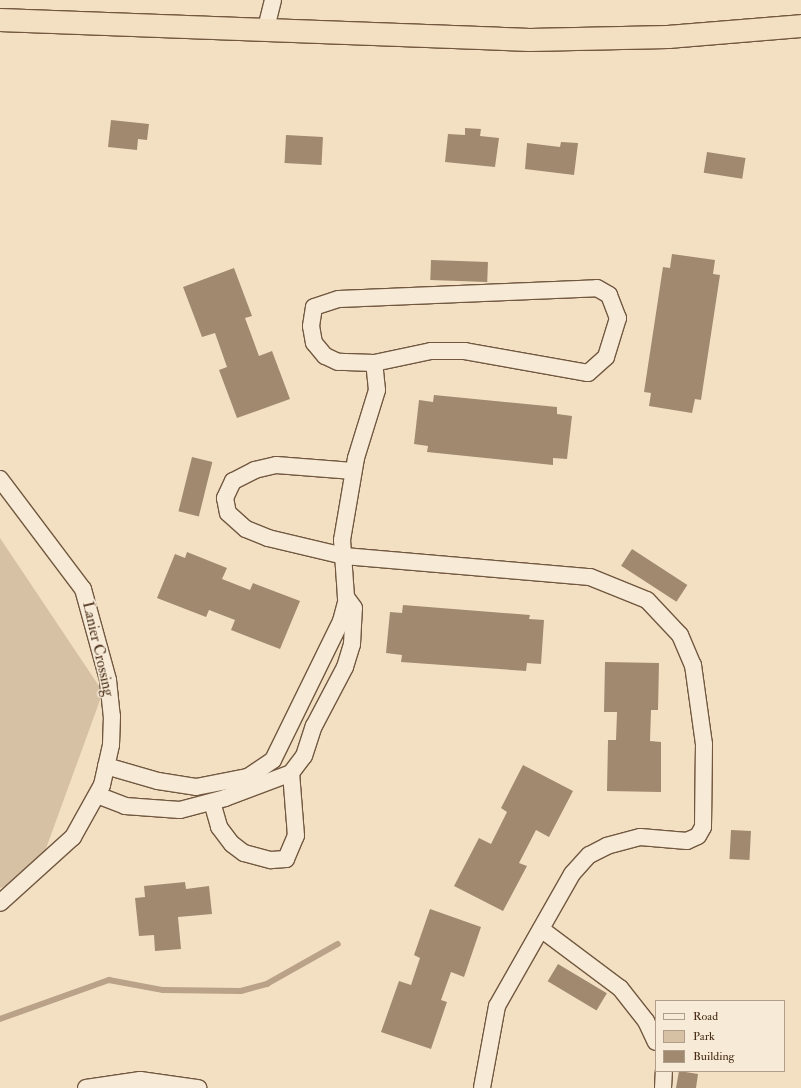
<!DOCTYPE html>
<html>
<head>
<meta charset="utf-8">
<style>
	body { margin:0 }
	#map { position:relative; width:801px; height:1088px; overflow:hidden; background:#f3e0c3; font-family:"IM FELL Double Pica",serif }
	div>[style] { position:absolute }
	.green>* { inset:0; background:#d6c1a5 }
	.stream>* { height:5.5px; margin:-2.75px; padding:0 2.75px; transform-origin:2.75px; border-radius:2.75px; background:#b9a288 }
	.building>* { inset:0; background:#a0896f; transform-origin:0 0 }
	.roads { filter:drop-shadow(1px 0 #725840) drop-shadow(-1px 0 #725840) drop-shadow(0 1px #725840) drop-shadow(0 -1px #725840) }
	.minor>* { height:16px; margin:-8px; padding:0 8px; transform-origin:8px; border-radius:8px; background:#f7ebd8 }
	.trunk>* { height:22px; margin:-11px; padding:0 11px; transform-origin:11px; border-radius:11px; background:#f3e0c3 }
	span { translate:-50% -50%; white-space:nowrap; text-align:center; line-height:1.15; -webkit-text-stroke:3px #f7ebd8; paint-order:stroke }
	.street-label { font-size:15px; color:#472b15 }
	.legend { position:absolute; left:655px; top:1000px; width:130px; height:72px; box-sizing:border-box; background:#f7ebd8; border:1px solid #b19e8a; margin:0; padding:5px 7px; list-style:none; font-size:12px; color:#472b15 }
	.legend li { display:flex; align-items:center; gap:8px; height:20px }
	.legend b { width:20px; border:1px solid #b19e8a }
</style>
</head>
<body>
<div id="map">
	<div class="green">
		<div style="clip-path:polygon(0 538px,103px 692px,36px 876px,0 888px)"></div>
	</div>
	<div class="stream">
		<div style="left:0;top:1019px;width:116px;rotate:-19.7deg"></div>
		<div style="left:109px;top:980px;width:55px;rotate:10.5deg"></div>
		<div style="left:163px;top:990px;width:78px;rotate:0.7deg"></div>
		<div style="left:241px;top:991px;width:27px;rotate:-15deg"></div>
		<div style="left:267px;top:984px;width:81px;rotate:-29.4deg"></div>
	</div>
	<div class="building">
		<div style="clip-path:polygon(111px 120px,149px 124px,147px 140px,138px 139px,137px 150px,108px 147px)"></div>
		<div style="clip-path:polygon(465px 128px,481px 129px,480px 136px,499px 138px,495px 167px,445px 162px,448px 134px,465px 135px)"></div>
		<div style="left:286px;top:135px;width:37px;height:28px;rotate:3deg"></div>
		<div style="clip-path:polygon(561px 142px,578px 143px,574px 175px,525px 169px,527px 143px,560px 147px)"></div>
		<div style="left:707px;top:152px;width:39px;height:21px;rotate:9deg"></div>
		<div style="clip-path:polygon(672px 254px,715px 260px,713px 274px,720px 275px,701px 400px,695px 399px,692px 413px,649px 406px,651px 393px,644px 392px,663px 267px,670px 268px)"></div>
		<div style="left:431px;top:260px;width:57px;height:20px;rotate:2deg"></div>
		<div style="clip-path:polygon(234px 268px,252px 316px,245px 318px,259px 356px,272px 351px,290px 399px,237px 418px,219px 370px,227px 367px,215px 333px,202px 337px,183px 287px)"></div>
		<div style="clip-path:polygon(434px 395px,557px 407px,557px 414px,572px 416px,567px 459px,553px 458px,553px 465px,427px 452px,428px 446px,414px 444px,419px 400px,433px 402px)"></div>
		<div style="left:192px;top:457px;width:21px;height:56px;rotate:14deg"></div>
		<div style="left:632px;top:549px;width:66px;height:20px;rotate:33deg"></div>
		<div style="clip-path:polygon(187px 552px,227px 568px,222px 579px,250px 590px,253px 583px,300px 601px,280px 649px,231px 630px,235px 620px,209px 610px,206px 617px,157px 598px,175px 554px,185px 558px)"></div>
		<div style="clip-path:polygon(403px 605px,530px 615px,529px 619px,544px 620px,541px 664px,527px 663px,526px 671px,401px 662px,402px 655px,386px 653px,390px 612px,402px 613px)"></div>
		<div style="clip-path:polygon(605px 662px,659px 663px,658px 710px,651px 710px,650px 741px,661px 742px,661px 792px,607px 791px,608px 740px,616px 740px,617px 712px,604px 712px)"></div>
		<div style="clip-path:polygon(523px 765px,573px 791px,549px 837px,536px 830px,519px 863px,527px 866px,503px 911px,454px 886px,479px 838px,491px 844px,507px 812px,501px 808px)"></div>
		<div style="left:731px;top:830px;width:20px;height:29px;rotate:3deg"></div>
		<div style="clip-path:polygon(185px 882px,186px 889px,209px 886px,212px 914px,178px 917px,181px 949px,155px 951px,154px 935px,139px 936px,135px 898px,145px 897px,144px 886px)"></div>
		<div style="clip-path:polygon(430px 909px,481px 927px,464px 977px,451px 972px,441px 1000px,447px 1002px,431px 1049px,381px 1032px,399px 981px,411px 985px,420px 958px,414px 955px)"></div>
		<div style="left:558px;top:964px;width:57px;height:20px;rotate:31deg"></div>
		<div style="clip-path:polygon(679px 1071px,698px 1074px,696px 1088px,676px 1088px)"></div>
	</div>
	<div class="roads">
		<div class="minor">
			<div style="left:265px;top:32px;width:33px;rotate:-76deg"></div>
			<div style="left:597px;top:288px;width:14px;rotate:30deg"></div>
			<div style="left:609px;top:295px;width:25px;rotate:69deg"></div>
			<div style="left:618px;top:318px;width:41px;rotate:107.1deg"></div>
			<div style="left:606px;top:357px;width:24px;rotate:138deg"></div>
			<div style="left:588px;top:373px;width:125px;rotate:-169.9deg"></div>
			<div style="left:465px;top:351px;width:34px;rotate:180deg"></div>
			<div style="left:431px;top:351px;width:58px;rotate:168.1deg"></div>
			<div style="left:374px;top:363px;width:36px;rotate:-178deg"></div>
			<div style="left:338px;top:362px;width:14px;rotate:-155deg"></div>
			<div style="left:325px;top:356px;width:17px;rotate:-130deg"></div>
			<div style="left:314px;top:343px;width:17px;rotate:-100deg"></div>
			<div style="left:311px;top:326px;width:19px;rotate:-81deg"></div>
			<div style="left:314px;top:307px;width:26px;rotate:-18deg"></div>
			<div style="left:339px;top:299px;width:258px;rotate:-2.4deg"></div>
			<div style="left:353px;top:471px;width:77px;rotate:-175.5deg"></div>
			<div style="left:276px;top:465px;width:22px;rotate:167deg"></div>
			<div style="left:255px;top:470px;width:25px;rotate:153deg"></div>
			<div style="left:233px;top:481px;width:19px;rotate:115deg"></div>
			<div style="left:225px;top:498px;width:15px;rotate:79deg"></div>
			<div style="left:228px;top:513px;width:24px;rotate:42deg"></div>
			<div style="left:246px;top:529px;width:24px;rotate:22deg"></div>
			<div style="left:268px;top:538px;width:78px;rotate:13.3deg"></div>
			<div style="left:344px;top:556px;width:247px;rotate:4.9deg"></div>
			<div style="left:590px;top:577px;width:61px;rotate:22deg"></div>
			<div style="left:647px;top:600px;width:48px;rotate:46.7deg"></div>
			<div style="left:680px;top:635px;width:33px;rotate:67deg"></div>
			<div style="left:693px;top:665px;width:80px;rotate:82.1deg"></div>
			<div style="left:704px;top:744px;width:83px;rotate:90.7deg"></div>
			<div style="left:703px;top:827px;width:10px;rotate:119deg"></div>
			<div style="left:698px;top:836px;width:12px;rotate:156deg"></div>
			<div style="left:687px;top:841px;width:47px;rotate:-175.1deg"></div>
			<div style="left:640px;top:837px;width:34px;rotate:165deg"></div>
			<div style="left:607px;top:846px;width:20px;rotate:153deg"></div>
			<div style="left:589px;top:855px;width:25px;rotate:132deg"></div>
			<div style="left:572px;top:874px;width:152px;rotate:119.6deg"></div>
			<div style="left:497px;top:1006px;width:83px;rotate:100.4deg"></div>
			<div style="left:0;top:479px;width:138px;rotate:53deg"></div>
			<div style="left:83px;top:589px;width:94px;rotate:74.6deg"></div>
			<div style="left:108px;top:680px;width:36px;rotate:84deg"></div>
			<div style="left:112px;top:716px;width:29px;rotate:92deg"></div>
			<div style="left:111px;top:745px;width:41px;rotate:102.7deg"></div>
			<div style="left:102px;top:785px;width:60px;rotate:119.1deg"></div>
			<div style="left:73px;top:837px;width:98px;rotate:137.9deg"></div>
			<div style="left:106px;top:766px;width:54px;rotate:16.1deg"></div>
			<div style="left:158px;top:781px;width:38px;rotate:9deg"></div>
			<div style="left:196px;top:787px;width:53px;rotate:-10.9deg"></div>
			<div style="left:248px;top:777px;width:30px;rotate:-34deg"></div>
			<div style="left:273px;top:760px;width:155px;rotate:-63.9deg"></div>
			<div style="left:341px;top:621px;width:23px;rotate:-75deg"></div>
			<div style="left:97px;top:795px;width:30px;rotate:21deg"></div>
			<div style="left:125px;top:806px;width:55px;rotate:4.2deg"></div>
			<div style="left:180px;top:810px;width:47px;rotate:-14.9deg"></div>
			<div style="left:225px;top:798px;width:71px;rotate:-20.7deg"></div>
			<div style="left:291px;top:773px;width:21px;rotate:-53deg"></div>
			<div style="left:304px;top:756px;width:32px;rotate:-72deg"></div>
			<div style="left:314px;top:726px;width:67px;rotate:-62.3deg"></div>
			<div style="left:345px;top:667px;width:24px;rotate:-73deg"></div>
			<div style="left:352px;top:644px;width:36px;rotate:-87deg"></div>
			<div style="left:354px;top:608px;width:14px;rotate:-126deg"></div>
			<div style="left:346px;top:597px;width:57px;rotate:-94deg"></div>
			<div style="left:342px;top:540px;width:83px;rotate:-80.3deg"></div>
			<div style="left:356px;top:458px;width:71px;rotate:-72.8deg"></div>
			<div style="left:377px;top:390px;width:27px;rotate:-96deg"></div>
			<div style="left:212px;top:802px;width:26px;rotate:74deg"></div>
			<div style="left:219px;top:827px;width:21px;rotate:53deg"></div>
			<div style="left:232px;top:844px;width:15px;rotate:37deg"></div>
			<div style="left:244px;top:853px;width:28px;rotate:15deg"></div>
			<div style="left:271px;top:860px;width:15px;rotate:-4deg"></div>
			<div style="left:286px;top:859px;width:25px;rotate:-67deg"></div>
			<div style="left:296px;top:836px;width:63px;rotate:-94.5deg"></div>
			<div style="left:541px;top:929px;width:99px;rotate:36.8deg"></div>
			<div style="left:620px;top:988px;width:42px;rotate:51.8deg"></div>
			<div style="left:646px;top:1021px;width:23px;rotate:65deg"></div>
			<div style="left:86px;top:1088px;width:55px;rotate:-8.4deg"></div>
			<div style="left:140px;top:1080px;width:59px;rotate:7.9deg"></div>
			<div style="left:663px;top:1088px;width:17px;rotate:-87deg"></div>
		</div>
		<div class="trunk">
			<div style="left:0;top:20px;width:530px;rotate:2.16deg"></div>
			<div style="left:530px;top:40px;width:138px;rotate:-1.2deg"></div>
			<div style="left:668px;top:37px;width:133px;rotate:-4.7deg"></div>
		</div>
	</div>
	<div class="street-label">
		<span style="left:98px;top:649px;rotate:77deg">Lanier Crossing</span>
	</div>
	<ul class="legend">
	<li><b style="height:5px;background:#f7ebd8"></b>Road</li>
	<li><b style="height:11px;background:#d6c1a5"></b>Park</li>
	<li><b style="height:11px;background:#a0896f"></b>Building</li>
	</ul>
</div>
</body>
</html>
